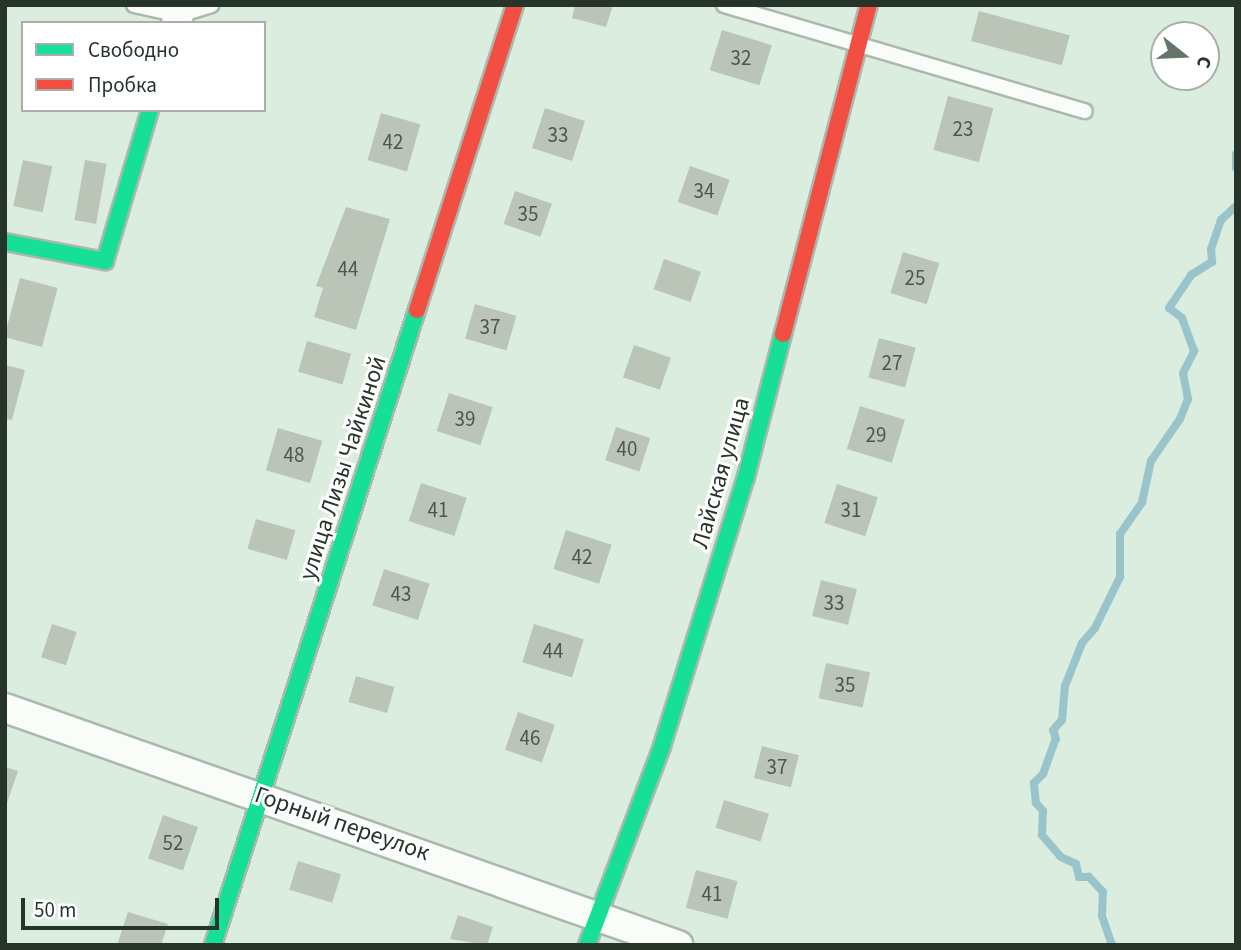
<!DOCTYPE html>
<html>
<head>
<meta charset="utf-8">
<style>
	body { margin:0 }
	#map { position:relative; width:1241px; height:950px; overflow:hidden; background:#dbeddf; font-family:"Source Sans 3",sans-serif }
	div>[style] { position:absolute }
	.stream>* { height:8px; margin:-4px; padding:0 4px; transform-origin:4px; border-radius:4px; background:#99c4cb }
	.building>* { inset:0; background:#bbc5b7; transform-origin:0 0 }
	.roads { filter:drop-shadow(2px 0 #aab8ae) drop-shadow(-2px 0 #aab8ae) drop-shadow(0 2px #aab8ae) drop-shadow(0 -2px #aab8ae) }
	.lane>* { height:14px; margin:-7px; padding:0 7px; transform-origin:7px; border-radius:7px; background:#fafcfa }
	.street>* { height:28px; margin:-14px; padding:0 14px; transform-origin:14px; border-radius:14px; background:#fafcfa }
	.fast>* { height:16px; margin:-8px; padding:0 8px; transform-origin:8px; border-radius:8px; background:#16e098 }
	.jam>* { height:16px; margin:-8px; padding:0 8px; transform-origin:8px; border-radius:8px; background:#f24e42 }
	span { translate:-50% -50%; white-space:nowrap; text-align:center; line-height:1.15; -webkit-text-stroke:6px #fff; paint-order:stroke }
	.number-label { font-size:21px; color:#4c584d }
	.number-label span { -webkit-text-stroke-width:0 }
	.street-label { font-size:24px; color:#27342a }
	.frame { position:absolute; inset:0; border:7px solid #27342a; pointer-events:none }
	.legend { position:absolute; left:21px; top:21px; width:245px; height:91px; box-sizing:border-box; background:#fff; border:2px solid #a9aeaa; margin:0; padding:9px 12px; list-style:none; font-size:21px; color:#27342a }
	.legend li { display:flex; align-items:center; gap:14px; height:35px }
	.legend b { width:35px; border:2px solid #a9aeaa }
	.north { position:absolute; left:1150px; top:21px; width:70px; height:70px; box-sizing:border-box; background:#fff; border:2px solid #a9aeaa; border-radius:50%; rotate:108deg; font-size:19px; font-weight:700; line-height:28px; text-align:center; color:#27342a }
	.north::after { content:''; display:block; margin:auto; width:24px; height:32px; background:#667569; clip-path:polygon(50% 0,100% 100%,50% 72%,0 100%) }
	.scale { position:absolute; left:21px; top:898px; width:198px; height:32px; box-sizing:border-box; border:4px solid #27342a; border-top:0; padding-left:9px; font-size:21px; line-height:24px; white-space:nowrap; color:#27342a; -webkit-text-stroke:5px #fff; paint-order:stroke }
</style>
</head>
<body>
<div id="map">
	<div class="stream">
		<div style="left:1236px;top:154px;width:14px;rotate:90deg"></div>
		<div style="left:1112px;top:945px;width:31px;rotate:-109deg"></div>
		<div style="left:1102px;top:916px;width:24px;rotate:-88deg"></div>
		<div style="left:1103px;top:892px;width:21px;rotate:-133deg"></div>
		<div style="left:1089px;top:877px;width:10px;rotate:180deg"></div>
		<div style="left:1079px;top:877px;width:13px;rotate:-103deg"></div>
		<div style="left:1076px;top:864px;width:17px;rotate:-155deg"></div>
		<div style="left:1061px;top:857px;width:29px;rotate:-131deg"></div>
		<div style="left:1042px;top:835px;width:24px;rotate:-88deg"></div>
		<div style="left:1043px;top:811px;width:11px;rotate:-131deg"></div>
		<div style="left:1036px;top:803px;width:20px;rotate:-96deg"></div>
		<div style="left:1034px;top:783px;width:13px;rotate:-45deg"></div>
		<div style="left:1043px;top:774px;width:37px;rotate:-70deg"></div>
		<div style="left:1056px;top:739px;width:9px;rotate:-108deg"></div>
		<div style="left:1053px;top:730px;width:13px;rotate:-48deg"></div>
		<div style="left:1062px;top:720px;width:34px;rotate:-85deg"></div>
		<div style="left:1065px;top:686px;width:46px;rotate:-68.4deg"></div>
		<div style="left:1082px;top:643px;width:20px;rotate:-49deg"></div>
		<div style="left:1095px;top:628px;width:57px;rotate:-63.9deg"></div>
		<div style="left:1120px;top:577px;width:43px;rotate:-90deg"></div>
		<div style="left:1120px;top:534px;width:39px;rotate:-55deg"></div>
		<div style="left:1142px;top:502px;width:42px;rotate:-77.6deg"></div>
		<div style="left:1151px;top:461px;width:51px;rotate:-55.4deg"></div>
		<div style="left:1180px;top:419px;width:22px;rotate:-68deg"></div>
		<div style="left:1188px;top:399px;width:26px;rotate:-101deg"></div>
		<div style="left:1183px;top:373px;width:25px;rotate:-63deg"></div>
		<div style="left:1194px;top:351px;width:35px;rotate:-110deg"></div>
		<div style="left:1182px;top:318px;width:16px;rotate:-142deg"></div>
		<div style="left:1169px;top:308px;width:40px;rotate:-56deg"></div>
		<div style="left:1191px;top:275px;width:25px;rotate:-32deg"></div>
		<div style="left:1212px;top:262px;width:13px;rotate:-94deg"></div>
		<div style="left:1211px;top:249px;width:31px;rotate:-71deg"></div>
		<div style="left:1221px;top:220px;width:21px;rotate:-43deg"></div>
	</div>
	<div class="building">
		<div style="clip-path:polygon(575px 5px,613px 5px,606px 27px,572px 18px)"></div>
		<div style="left:979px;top:11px;width:94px;height:31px;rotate:15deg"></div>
		<div style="left:722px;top:30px;width:52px;height:42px;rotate:17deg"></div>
		<div style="left:948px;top:96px;width:47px;height:56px;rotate:15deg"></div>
		<div style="left:545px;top:108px;width:42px;height:42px;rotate:18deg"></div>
		<div style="left:381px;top:113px;width:41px;height:49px;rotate:16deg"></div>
		<div style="left:23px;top:160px;width:30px;height:47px;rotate:12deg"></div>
		<div style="left:85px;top:160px;width:22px;height:61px;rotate:10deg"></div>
		<div style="left:690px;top:166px;width:42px;height:38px;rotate:19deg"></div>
		<div style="left:515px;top:191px;width:39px;height:35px;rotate:19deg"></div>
		<div style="clip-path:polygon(346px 207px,390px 219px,356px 330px,314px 317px,323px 288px,316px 286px)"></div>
		<div style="left:903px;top:252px;width:38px;height:43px;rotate:17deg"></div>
		<div style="left:664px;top:259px;width:39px;height:32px;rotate:19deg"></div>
		<div style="left:20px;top:278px;width:39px;height:61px;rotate:15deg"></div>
		<div style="left:475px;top:304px;width:43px;height:36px;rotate:16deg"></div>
		<div style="left:879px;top:338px;width:38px;height:41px;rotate:15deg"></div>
		<div style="left:307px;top:341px;width:46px;height:32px;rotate:16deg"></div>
		<div style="left:634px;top:345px;width:39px;height:34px;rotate:19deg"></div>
		<div style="clip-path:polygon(5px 365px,25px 370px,12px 420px,5px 419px)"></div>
		<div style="left:449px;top:393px;width:46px;height:40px;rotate:18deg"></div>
		<div style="left:860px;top:406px;width:47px;height:45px;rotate:17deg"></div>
		<div style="left:616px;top:427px;width:36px;height:35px;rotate:18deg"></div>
		<div style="left:278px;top:428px;width:46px;height:44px;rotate:16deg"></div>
		<div style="left:421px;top:483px;width:48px;height:40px;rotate:18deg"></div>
		<div style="left:837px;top:484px;width:43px;height:41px;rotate:18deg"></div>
		<div style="left:256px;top:519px;width:41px;height:31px;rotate:16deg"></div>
		<div style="left:566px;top:530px;width:48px;height:41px;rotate:18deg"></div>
		<div style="left:384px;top:569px;width:48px;height:38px;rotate:18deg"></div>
		<div style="left:821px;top:580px;width:37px;height:37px;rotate:14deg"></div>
		<div style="left:52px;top:624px;width:26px;height:35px;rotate:18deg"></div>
		<div style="left:534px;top:624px;width:52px;height:40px;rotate:17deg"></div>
		<div style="left:826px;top:663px;width:45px;height:36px;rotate:12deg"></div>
		<div style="left:356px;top:676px;width:40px;height:27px;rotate:16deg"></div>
		<div style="left:518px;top:712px;width:39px;height:40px;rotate:19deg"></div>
		<div style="left:762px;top:746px;width:38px;height:33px;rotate:14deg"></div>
		<div style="clip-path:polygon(5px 767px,18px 771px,7px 803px,5px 803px)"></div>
		<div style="left:724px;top:800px;width:47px;height:29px;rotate:17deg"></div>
		<div style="left:163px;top:815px;width:37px;height:46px;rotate:19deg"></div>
		<div style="left:298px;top:861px;width:45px;height:30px;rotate:17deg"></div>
		<div style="left:696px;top:870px;width:43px;height:39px;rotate:15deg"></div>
		<div style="clip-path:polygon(128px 912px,168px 924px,161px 945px,117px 945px)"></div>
		<div style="clip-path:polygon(458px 915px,493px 927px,487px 945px,450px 939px)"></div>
	</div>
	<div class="roads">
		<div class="lane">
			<div style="left:134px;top:5px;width:46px;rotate:12.5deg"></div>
			<div style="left:179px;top:15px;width:34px;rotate:-17deg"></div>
			<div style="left:724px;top:5px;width:376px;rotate:16.4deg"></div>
		</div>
		<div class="street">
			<div style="left:176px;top:23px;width:9px;rotate:-69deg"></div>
			<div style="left:5px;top:708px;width:714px;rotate:19.4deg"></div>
		</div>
		<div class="fast">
			<div style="left:5px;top:242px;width:102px;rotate:10.8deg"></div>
			<div style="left:105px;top:261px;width:158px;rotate:-73.4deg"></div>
			<div style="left:213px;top:945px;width:667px;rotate:-72.19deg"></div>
			<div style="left:587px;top:945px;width:213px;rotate:-69.3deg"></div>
			<div style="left:662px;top:746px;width:282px;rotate:-72.7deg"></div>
			<div style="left:746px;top:477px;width:148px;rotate:-75.5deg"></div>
		</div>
		<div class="jam">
			<div style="left:417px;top:310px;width:320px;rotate:-72.2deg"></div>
			<div style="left:783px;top:334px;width:340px;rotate:-75.4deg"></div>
		</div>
	</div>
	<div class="number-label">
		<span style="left:741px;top:58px">32</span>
		<span style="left:963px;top:129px">23</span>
		<span style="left:558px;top:135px">33</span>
		<span style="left:393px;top:142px">42</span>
		<span style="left:704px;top:191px">34</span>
		<span style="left:528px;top:214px">35</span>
		<span style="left:348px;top:269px">44</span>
		<span style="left:915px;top:278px">25</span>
		<span style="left:490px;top:327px">37</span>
		<span style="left:892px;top:363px">27</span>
		<span style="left:465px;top:419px">39</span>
		<span style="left:876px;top:435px">29</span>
		<span style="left:627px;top:449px">40</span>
		<span style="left:294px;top:455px">48</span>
		<span style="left:438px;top:510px">41</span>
		<span style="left:851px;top:510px">31</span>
		<span style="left:582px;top:557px">42</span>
		<span style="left:401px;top:594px">43</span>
		<span style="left:834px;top:603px">33</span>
		<span style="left:553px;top:651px">44</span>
		<span style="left:845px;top:685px">35</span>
		<span style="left:530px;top:738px">46</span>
		<span style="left:777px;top:767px">37</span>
		<span style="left:173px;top:843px">52</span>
		<span style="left:712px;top:894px">41</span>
	</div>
	<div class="street-label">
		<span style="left:343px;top:468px;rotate:-72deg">улица Лизы Чайкиной</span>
		<span style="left:721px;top:473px;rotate:-74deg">Лайская улица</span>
		<span style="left:342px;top:824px;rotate:19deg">Горный переулок</span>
	</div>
	<div class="frame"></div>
	<ul class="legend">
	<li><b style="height:9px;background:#16e098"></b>Свободно</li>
	<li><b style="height:9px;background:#f24e42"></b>Пробка</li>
	</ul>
	<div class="north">С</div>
	<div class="scale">50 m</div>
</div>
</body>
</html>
